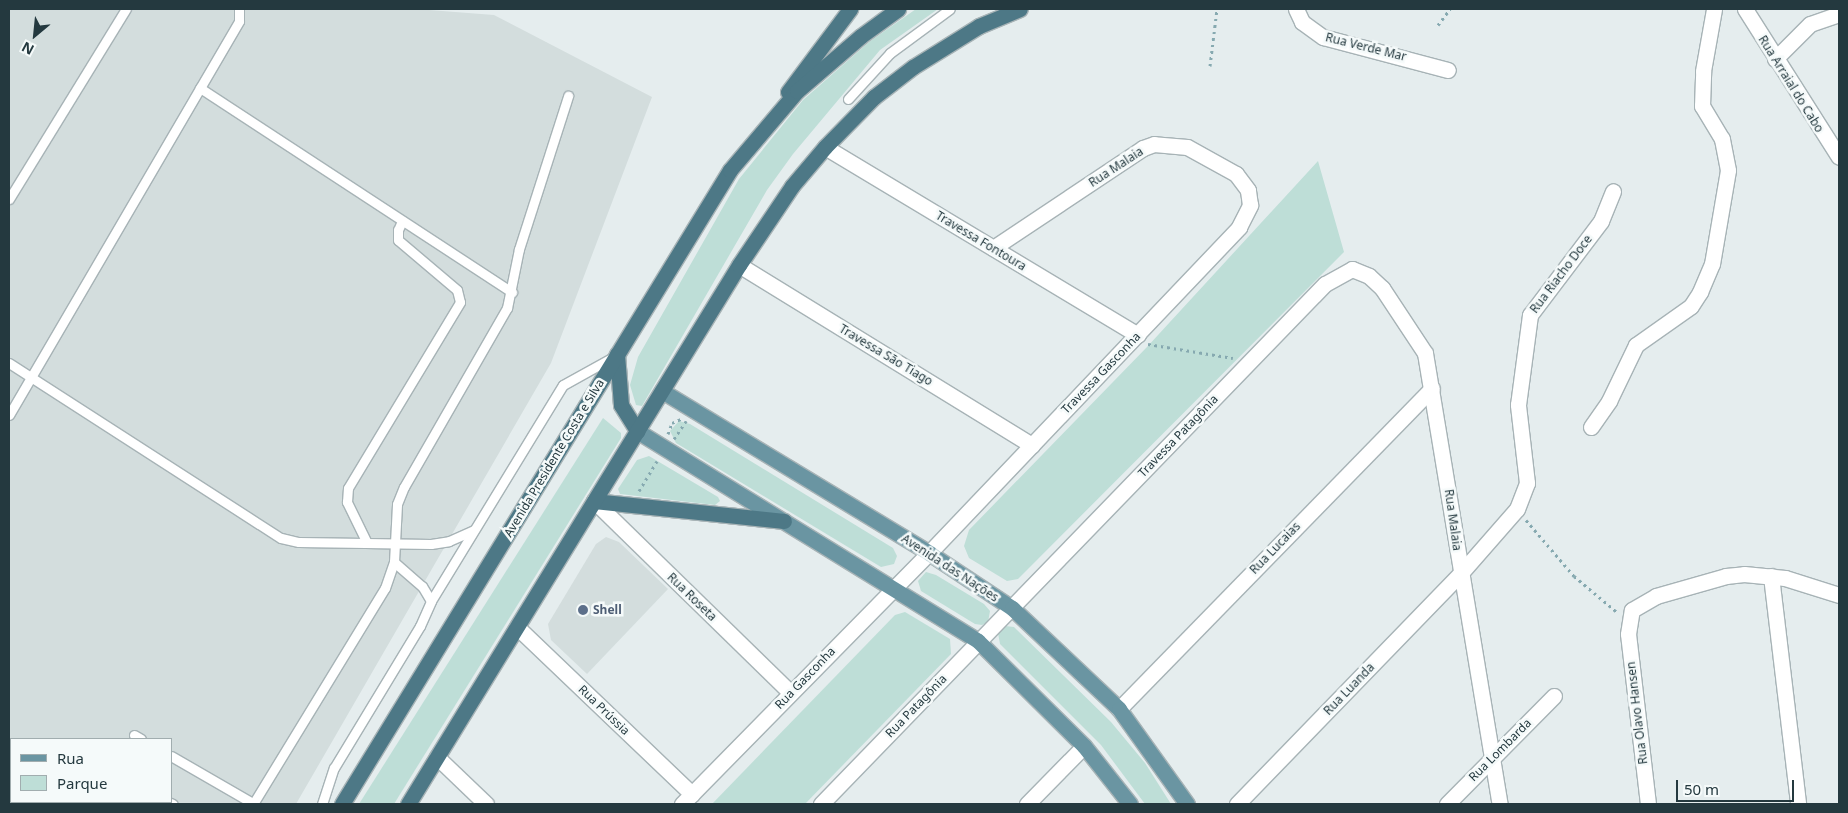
<!DOCTYPE html>
<html>
<head>
<meta charset="utf-8">
<style>
	body { margin:0 }
	#map { position:relative; width:1848px; height:813px; overflow:hidden; background:#e5edee; font-family:"Noto Sans",sans-serif }
	div>[style] { position:absolute }
	.built>* { inset:0; background:#d3dddd }
	.green>* { inset:0; background:#beded7 }
	.path>* { height:3px; margin-top:-1.5px; transform-origin:0; background:repeating-linear-gradient(90deg,#86a9b0 0 2.5px,transparent 0 6.5px) }
	.roads { filter:drop-shadow(1px 0 #a7b3b6) drop-shadow(-1px 0 #a7b3b6) drop-shadow(0 1px #a7b3b6) drop-shadow(0 -1px #a7b3b6) }
	.service>* { height:9px; margin:-4.5px; padding:0 4.5px; transform-origin:4.5px; border-radius:4.5px; background:#fff }
	.minor>* { height:15px; margin:-7.5px; padding:0 7.5px; transform-origin:7.5px; border-radius:7.5px; background:#fff }
	.primary>* { height:15px; margin:-7.5px; padding:0 7.5px; transform-origin:7.5px; border-radius:7.5px; background:#6a95a2 }
	.trunk>* { height:15px; margin:-7.5px; padding:0 7.5px; transform-origin:7.5px; border-radius:7.5px; background:#4d7886 }
	.dots>* { width:14px; height:14px; translate:-50% -50%; box-sizing:border-box; border:2px solid #f5fafa; border-radius:50% }
	span { translate:-50% -50%; white-space:nowrap; text-align:center; line-height:1.15; -webkit-text-stroke:5px #f5fafa; paint-order:stroke }
	.street-label { font-size:12px; color:#24393f }
	.service-label { font-size:12px; color:#4e5e75; font-weight:700 }
	.left { translate:0 -50%; text-align:left }
	.frame { position:absolute; inset:0; border:10px solid #24393f; pointer-events:none }
	.legend { position:absolute; left:10px; top:738px; width:162px; height:65px; box-sizing:border-box; background:#f5fafa; border:1px solid #a1adaf; margin:0; padding:6px 9px; list-style:none; font-size:15px; color:#24393f }
	.legend li { display:flex; align-items:center; gap:10px; height:25px }
	.legend b { width:25px; border:1px solid #a1adaf }
	.north { position:absolute; left:10px; top:10px; width:50px; height:50px; -webkit-text-stroke:4px #f5fafa; paint-order:stroke; rotate:208deg; font-size:14px; font-weight:700; line-height:20px; text-align:center; color:#24393f }
	.north::after { content:''; display:block; margin:auto; width:18px; height:22px; background:#24393f; clip-path:polygon(50% 0,100% 100%,50% 72%,0 100%) }
	.scale { position:absolute; left:1676px; top:780px; width:118px; height:22px; box-sizing:border-box; border:2px solid #24393f; border-top:0; padding-left:6px; font-size:15px; line-height:18px; white-space:nowrap; color:#24393f; -webkit-text-stroke:4px #f5fafa; paint-order:stroke }
</style>
</head>
<body>
<div id="map">
	<div class="built">
		<div style="clip-path:polygon(evenodd,9px 9px,416px 9px,494px 15px,652px 97px,551px 363px,296px 804px,9px 804px,9px 9px,11px 739px,171px 739px,171px 802px,11px 802px,11px 739px)"></div>
		<div style="clip-path:polygon(606px 537px,619px 542px,668px 589px,587px 674px,551px 640px,548px 624px,596px 544px)"></div>
	</div>
	<div class="green">
		<div style="clip-path:polygon(916px 9px,938px 9px,880px 50px,793px 154px,767px 190px,642px 406px,636px 405px,630px 385px,638px 357px,739px 179px,803px 100px,869px 42px)"></div>
		<div style="clip-path:polygon(1318px 161px,1344px 252px,1018px 579px,1007px 581px,969px 558px,964px 546px,969px 530px,1147px 347px)"></div>
		<div style="clip-path:polygon(603px 418px,621px 433px,621px 438px,394px 804px,359px 804px)"></div>
		<div style="clip-path:polygon(679px 421px,690px 424px,893px 548px,897px 556px,894px 564px,881px 567px,676px 443px,670px 431px)"></div>
		<div style="clip-path:polygon(649px 456px,718px 497px,720px 501px,715px 505px,620px 494px,618px 489px,637px 460px)"></div>
		<div style="clip-path:polygon(926px 572px,936px 575px,984px 604px,990px 611px,988px 622px,982px 625px,975px 624px,921px 591px,918px 581px)"></div>
		<div style="clip-path:polygon(905px 612px,950px 639px,951px 654px,805px 804px,712px 804px,895px 615px)"></div>
		<div style="clip-path:polygon(1005px 626px,1014px 627px,1111px 722px,1145px 763px,1171px 804px,1145px 804px,1101px 745px,1000px 644px,998px 633px)"></div>
	</div>
	<div class="path">
		<div style="left:1438px;top:25px;width:20px;rotate:-53deg"></div>
		<div style="left:1210px;top:66px;width:57px;rotate:-83deg"></div>
		<div style="left:1148px;top:344px;width:86px;rotate:9.4deg"></div>
		<div style="left:668px;top:434px;width:12px;rotate:-70deg"></div>
		<div style="left:672px;top:423px;width:10px;rotate:-24deg"></div>
		<div style="left:674px;top:439px;width:22px;rotate:-56deg"></div>
		<div style="left:639px;top:491px;width:35px;rotate:-59deg"></div>
		<div style="left:1526px;top:520px;width:74px;rotate:49.4deg"></div>
		<div style="left:1574px;top:576px;width:57px;rotate:40.1deg"></div>
	</div>
	<div class="roads">
		<div class="service">
			<div style="left:200px;top:88px;width:373px;rotate:33.2deg"></div>
			<div style="left:848px;top:99px;width:62px;rotate:-47.6deg"></div>
			<div style="left:890px;top:53px;width:74px;rotate:-36.3deg"></div>
			<div style="left:9px;top:199px;width:223px;rotate:-58.4deg"></div>
			<div style="left:9px;top:363px;width:323px;rotate:32.8deg"></div>
			<div style="left:281px;top:538px;width:18px;rotate:13deg"></div>
			<div style="left:299px;top:542px;width:132px;rotate:0.9deg"></div>
			<div style="left:431px;top:544px;width:18px;rotate:-9deg"></div>
			<div style="left:449px;top:541px;width:27px;rotate:-24deg"></div>
			<div style="left:9px;top:415px;width:456px;rotate:-59.7deg"></div>
			<div style="left:239px;top:21px;width:12px;rotate:-90deg"></div>
			<div style="left:367px;top:543px;width:46px;rotate:-116deg"></div>
			<div style="left:347px;top:502px;width:14px;rotate:-86deg"></div>
			<div style="left:348px;top:488px;width:217px;rotate:-58.9deg"></div>
			<div style="left:460px;top:302px;width:12px;rotate:-104deg"></div>
			<div style="left:457px;top:290px;width:77px;rotate:-139.7deg"></div>
			<div style="left:398px;top:240px;width:10px;rotate:-90deg"></div>
			<div style="left:398px;top:230px;width:10px;rotate:-66deg"></div>
			<div style="left:394px;top:562px;width:37px;rotate:41deg"></div>
			<div style="left:422px;top:586px;width:17px;rotate:59deg"></div>
			<div style="left:134px;top:735px;width:8px;rotate:30deg"></div>
			<div style="left:171px;top:756px;width:96px;rotate:30deg"></div>
			<div style="left:168px;top:802px;width:5px;rotate:22deg"></div>
			<div style="left:253px;top:804px;width:253px;rotate:-58.6deg"></div>
			<div style="left:385px;top:588px;width:28px;rotate:-71deg"></div>
			<div style="left:394px;top:562px;width:58px;rotate:-87deg"></div>
			<div style="left:397px;top:504px;width:18px;rotate:-68deg"></div>
			<div style="left:404px;top:487px;width:207px;rotate:-60.1deg"></div>
			<div style="left:507px;top:308px;width:60px;rotate:-78.5deg"></div>
			<div style="left:519px;top:249px;width:161px;rotate:-72.2deg"></div>
			<div style="left:322px;top:804px;width:38px;rotate:-72deg"></div>
			<div style="left:334px;top:768px;width:166px;rotate:-58.8deg"></div>
			<div style="left:420px;top:626px;width:27px;rotate:-66deg"></div>
			<div style="left:431px;top:601px;width:253px;rotate:-58.6deg"></div>
			<div style="left:563px;top:385px;width:60px;rotate:-29.1deg"></div>
		</div>
		<div class="minor">
			<div style="left:1296px;top:9px;width:14px;rotate:65deg"></div>
			<div style="left:1302px;top:22px;width:26px;rotate:36deg"></div>
			<div style="left:1323px;top:37px;width:129px;rotate:14.8deg"></div>
			<div style="left:1745px;top:9px;width:175px;rotate:57.6deg"></div>
			<div style="left:1775px;top:59px;width:49px;rotate:-45deg"></div>
			<div style="left:1810px;top:24px;width:31px;rotate:-19deg"></div>
			<div style="left:825px;top:147px;width:365px;rotate:31deg"></div>
			<div style="left:739px;top:265px;width:344px;rotate:31.6deg"></div>
			<div style="left:1591px;top:427px;width:32px;rotate:-55deg"></div>
			<div style="left:1609px;top:401px;width:62px;rotate:-64.3deg"></div>
			<div style="left:1636px;top:345px;width:67px;rotate:-35.3deg"></div>
			<div style="left:1691px;top:306px;width:17px;rotate:-57deg"></div>
			<div style="left:1700px;top:292px;width:30px;rotate:-67deg"></div>
			<div style="left:1712px;top:264px;width:95px;rotate:-80.3deg"></div>
			<div style="left:1728px;top:170px;width:32px;rotate:-101deg"></div>
			<div style="left:1722px;top:139px;width:39px;rotate:-121deg"></div>
			<div style="left:1702px;top:106px;width:35px;rotate:-88deg"></div>
			<div style="left:1703px;top:71px;width:63px;rotate:-79.9deg"></div>
			<div style="left:594px;top:501px;width:274px;rotate:44.3deg"></div>
			<div style="left:1771px;top:576px;width:230px;rotate:83.2deg"></div>
			<div style="left:517px;top:627px;width:242px;rotate:43.7deg"></div>
			<div style="left:1119px;top:709px;width:448px;rotate:-45.7deg"></div>
			<div style="left:437px;top:757px;width:68px;rotate:43.8deg"></div>
			<div style="left:682px;top:804px;width:352px;rotate:-45.5deg"></div>
			<div style="left:929px;top:553px;width:450px;rotate:-46.4deg"></div>
			<div style="left:1239px;top:227px;width:25px;rotate:-63deg"></div>
			<div style="left:1250px;top:205px;width:15px;rotate:-98deg"></div>
			<div style="left:1248px;top:190px;width:20px;rotate:-127deg"></div>
			<div style="left:1236px;top:174px;width:56px;rotate:-151.1deg"></div>
			<div style="left:1187px;top:147px;width:33px;rotate:-175deg"></div>
			<div style="left:1154px;top:144px;width:12px;rotate:160deg"></div>
			<div style="left:1143px;top:148px;width:180px;rotate:146.3deg"></div>
			<div style="left:821px;top:804px;width:724px;rotate:-45.9deg"></div>
			<div style="left:1325px;top:284px;width:31px;rotate:-29deg"></div>
			<div style="left:1352px;top:269px;width:18px;rotate:22deg"></div>
			<div style="left:1369px;top:276px;width:18px;rotate:43deg"></div>
			<div style="left:1382px;top:288px;width:78px;rotate:56.5deg"></div>
			<div style="left:1425px;top:353px;width:457px;rotate:80.6deg"></div>
			<div style="left:1027px;top:804px;width:81px;rotate:-45.5deg"></div>
			<div style="left:1237px;top:804px;width:320px;rotate:-45.9deg"></div>
			<div style="left:1460px;top:574px;width:86px;rotate:-48.8deg"></div>
			<div style="left:1517px;top:509px;width:28px;rotate:-69deg"></div>
			<div style="left:1527px;top:483px;width:79px;rotate:-96.6deg"></div>
			<div style="left:1518px;top:405px;width:91px;rotate:-82.4deg"></div>
			<div style="left:1530px;top:315px;width:118px;rotate:-52.9deg"></div>
			<div style="left:1601px;top:221px;width:32px;rotate:-68deg"></div>
			<div style="left:1447px;top:804px;width:152px;rotate:-45.3deg"></div>
			<div style="left:1648px;top:804px;width:171px;rotate:-96.7deg"></div>
			<div style="left:1628px;top:634px;width:24px;rotate:-81deg"></div>
			<div style="left:1632px;top:610px;width:28px;rotate:-30deg"></div>
			<div style="left:1656px;top:596px;width:73px;rotate:-15.9deg"></div>
			<div style="left:1726px;top:576px;width:18px;rotate:-6deg"></div>
			<div style="left:1744px;top:574px;width:41px;rotate:5.6deg"></div>
			<div style="left:1785px;top:578px;width:57px;rotate:17.5deg"></div>
		</div>
		<div class="primary">
			<div style="left:662px;top:391px;width:312px;rotate:31.2deg"></div>
			<div style="left:929px;top:553px;width:100px;rotate:33.5deg"></div>
			<div style="left:1012px;top:608px;width:147px;rotate:43.3deg"></div>
			<div style="left:1119px;top:709px;width:117px;rotate:54.4deg"></div>
			<div style="left:637px;top:431px;width:400px;rotate:31.6deg"></div>
			<div style="left:978px;top:641px;width:149px;rotate:44.7deg"></div>
			<div style="left:1084px;top:746px;width:74px;rotate:51.6deg"></div>
		</div>
		<div class="trunk">
			<div style="left:788px;top:92px;width:104px;rotate:-53.2deg"></div>
			<div style="left:617px;top:354px;width:51px;rotate:85.5deg"></div>
			<div style="left:621px;top:405px;width:31px;rotate:58deg"></div>
			<div style="left:594px;top:501px;width:191px;rotate:6deg"></div>
			<div style="left:342px;top:804px;width:743px;rotate:-58.53deg"></div>
			<div style="left:730px;top:170px;width:104px;rotate:-49.7deg"></div>
			<div style="left:797px;top:91px;width:84px;rotate:-40.7deg"></div>
			<div style="left:861px;top:36px;width:46px;rotate:-36.1deg"></div>
			<div style="left:408px;top:804px;width:633px;rotate:-58.45deg"></div>
			<div style="left:739px;top:265px;width:95px;rotate:-56.1deg"></div>
			<div style="left:792px;top:186px;width:51px;rotate:-49.8deg"></div>
			<div style="left:825px;top:147px;width:70px;rotate:-45.6deg"></div>
			<div style="left:874px;top:97px;width:49px;rotate:-37.6deg"></div>
			<div style="left:913px;top:67px;width:78px;rotate:-31.8deg"></div>
			<div style="left:979px;top:26px;width:44px;rotate:-22.5deg"></div>
		</div>
	</div>
	<div class="dots">
		<div style="left:583px;top:610px;background:#5c6f8a"></div>
	</div>
	<div class="street-label">
		<span style="left:1366px;top:47px;rotate:14deg">Rua Verde Mar</span>
		<span style="left:1791px;top:84px;rotate:58deg">Rua Arraial do Cabo</span>
		<span style="left:1116px;top:167px;rotate:-33deg">Rua Malaia</span>
		<span style="left:981px;top:241px;rotate:31deg">Travessa Fontoura</span>
		<span style="left:1561px;top:274px;rotate:-53deg">Rua Riacho Doce</span>
		<span style="left:886px;top:355px;rotate:31deg">Travessa São Tiago</span>
		<span style="left:1101px;top:373px;rotate:-46deg">Travessa Gasconha</span>
		<span style="left:1178px;top:436px;rotate:-46deg">Travessa Patagônia</span>
		<span style="left:554px;top:458px;rotate:-59deg">Avenida Presidente Costa e Silva</span>
		<span style="left:1453px;top:520px;rotate:82deg">Rua Malaia</span>
		<span style="left:1275px;top:548px;rotate:-46deg">Rua Lucaias</span>
		<span style="left:950px;top:568px;rotate:33deg">Avenida das Nações</span>
		<span style="left:692px;top:597px;rotate:44deg">Rua Roseta</span>
		<span style="left:805px;top:678px;rotate:-46deg">Rua Gasconha</span>
		<span style="left:1349px;top:689px;rotate:-46deg">Rua Luanda</span>
		<span style="left:916px;top:706px;rotate:-46deg">Rua Patagônia</span>
		<span style="left:604px;top:710px;rotate:44deg">Rua Prússia</span>
		<span style="left:1637px;top:713px;rotate:-97deg">Rua Olavo Hansen</span>
		<span style="left:1500px;top:750px;rotate:-45deg">Rua Lombarda</span>
	</div>
	<div class="service-label">
		<span class="left" style="left:593px;top:610px">Shell</span>
	</div>
	<div class="frame"></div>
	<ul class="legend">
	<li><b style="height:6px;background:#6a95a2"></b>Rua</li>
	<li><b style="height:14px;background:#beded7"></b>Parque</li>
	</ul>
	<div class="north">N</div>
	<div class="scale">50 m</div>
</div>
</body>
</html>
